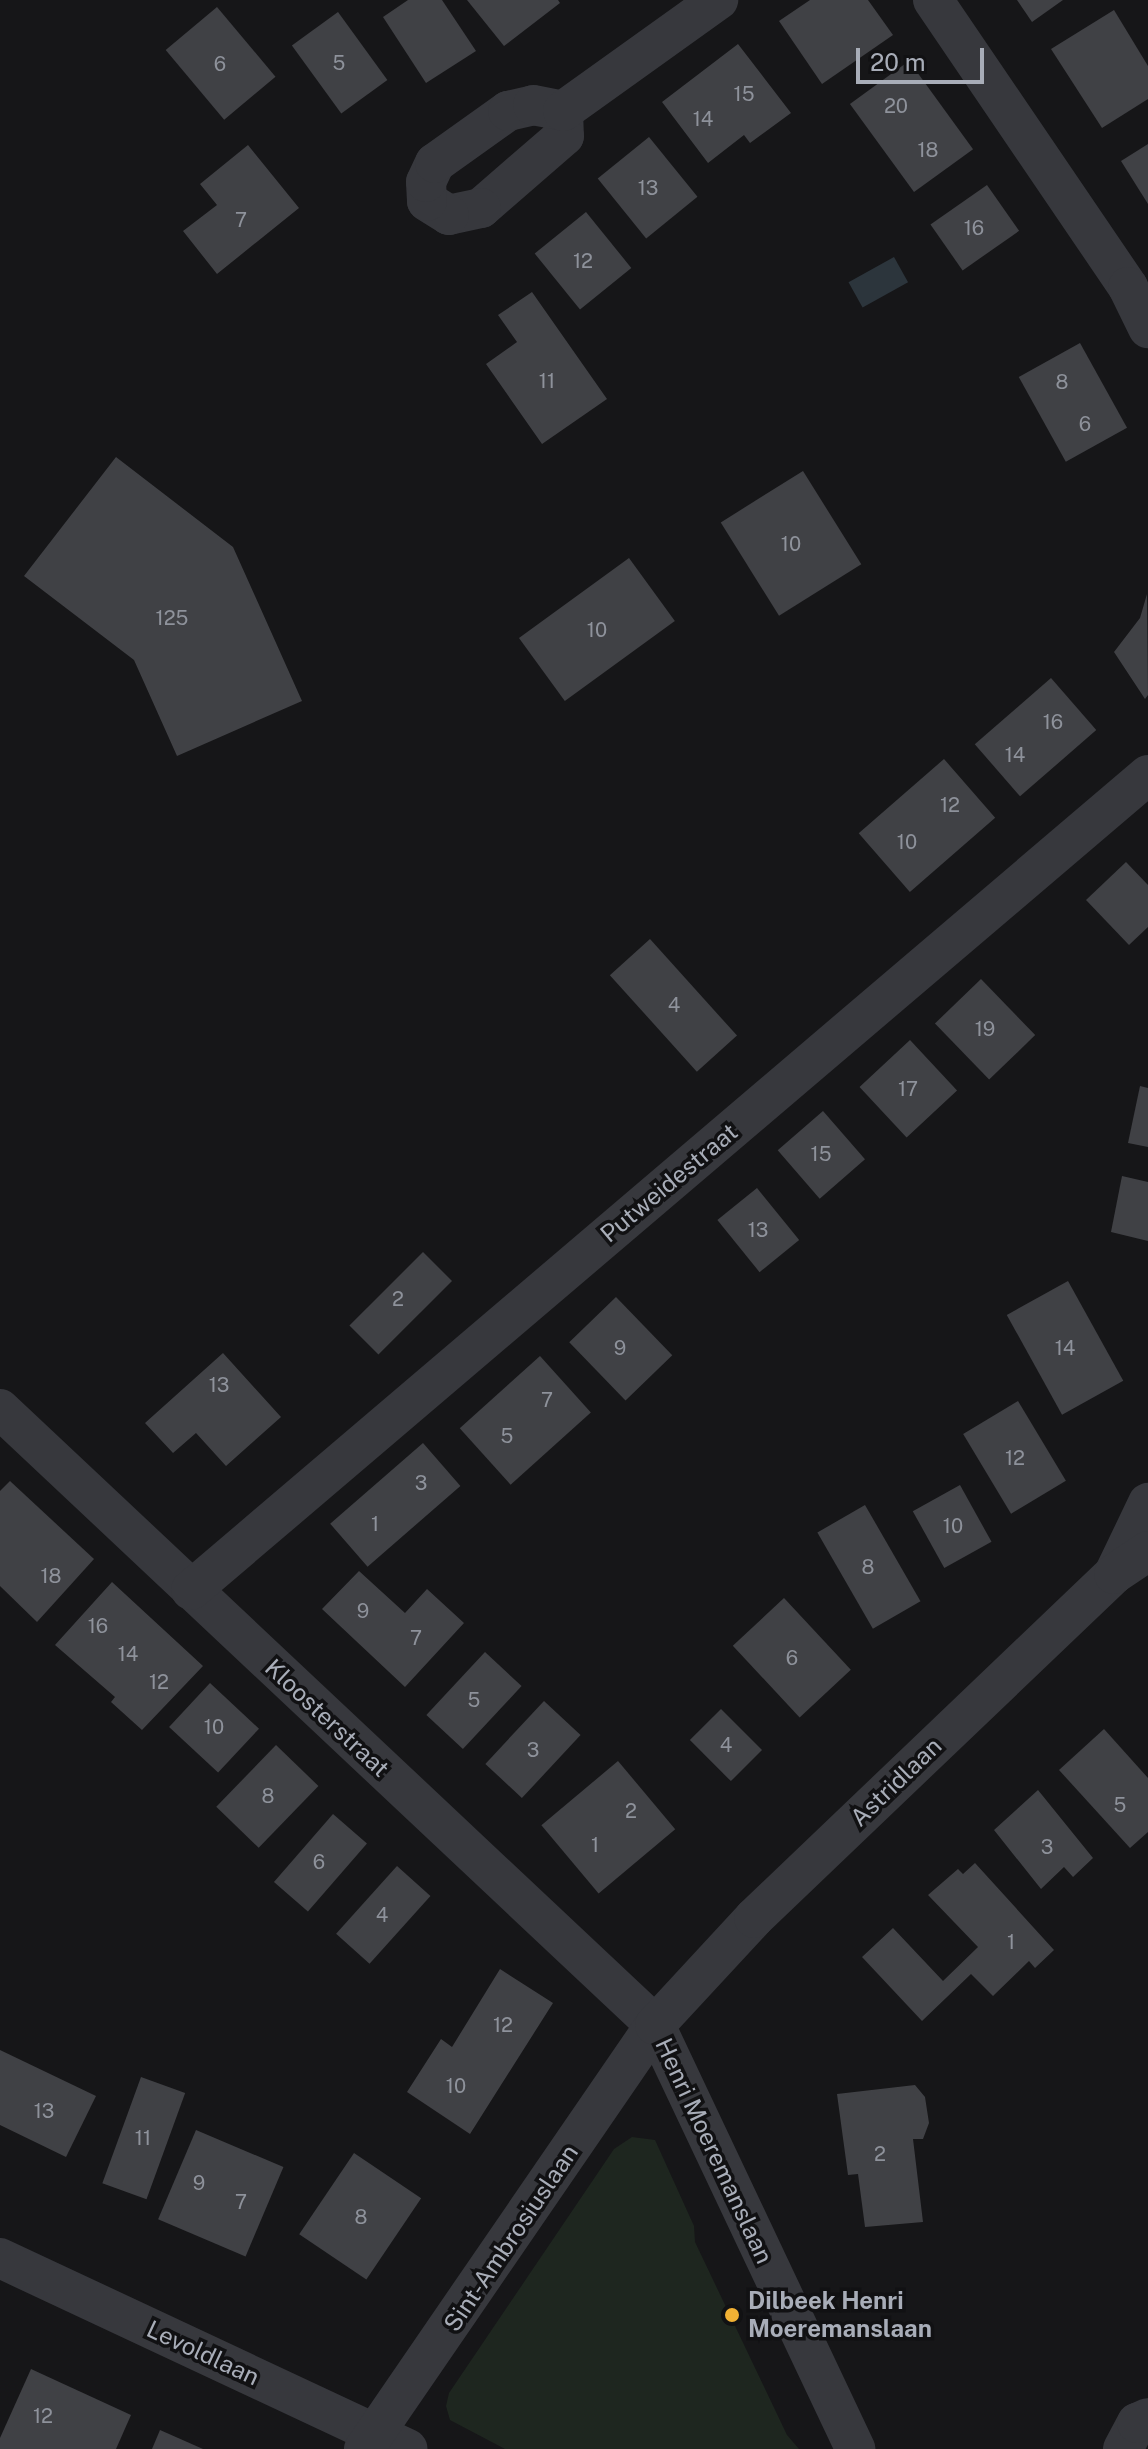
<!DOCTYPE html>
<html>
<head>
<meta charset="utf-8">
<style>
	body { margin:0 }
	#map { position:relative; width:1148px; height:2449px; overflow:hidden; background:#161618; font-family:"Public Sans",sans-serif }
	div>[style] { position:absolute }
	.green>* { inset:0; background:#1e261f }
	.water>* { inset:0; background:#2c353c; transform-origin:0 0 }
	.building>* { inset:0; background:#404145; transform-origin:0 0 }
	.minor>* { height:40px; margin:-20px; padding:0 20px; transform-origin:20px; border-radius:20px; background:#37383d }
	.dots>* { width:22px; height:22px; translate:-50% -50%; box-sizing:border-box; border:4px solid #111113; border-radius:50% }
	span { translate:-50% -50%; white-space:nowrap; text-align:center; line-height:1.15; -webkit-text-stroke:7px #111113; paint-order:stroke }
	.number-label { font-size:20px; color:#8e929b }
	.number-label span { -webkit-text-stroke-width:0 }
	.street-label { font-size:24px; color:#a8adb8 }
	.poi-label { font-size:24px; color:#a8adb8; font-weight:700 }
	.left { translate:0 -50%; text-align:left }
	.scale { position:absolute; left:856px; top:48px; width:128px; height:36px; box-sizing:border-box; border:4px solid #a8adb8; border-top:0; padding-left:10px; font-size:24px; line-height:28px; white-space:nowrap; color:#a8adb8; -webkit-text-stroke:6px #111113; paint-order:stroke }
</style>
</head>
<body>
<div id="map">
	<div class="green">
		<div style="clip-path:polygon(632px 2137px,655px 2140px,694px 2226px,695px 2242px,787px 2435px,799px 2449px,505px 2449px,450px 2420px,446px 2406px,449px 2393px,614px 2149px)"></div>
	</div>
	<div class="water">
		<div style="left:894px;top:257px;width:29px;height:52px;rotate:61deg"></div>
	</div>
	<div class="building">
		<div style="clip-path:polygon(408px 0,442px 0,476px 51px,426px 83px,383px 17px)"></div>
		<div style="clip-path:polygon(467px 0,558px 0,560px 3px,504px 46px)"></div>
		<div style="clip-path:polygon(810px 0,868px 0,893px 35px,822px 84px,779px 21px)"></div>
		<div style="clip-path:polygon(1017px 0,1063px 0,1032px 22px)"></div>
		<div style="left:217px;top:7px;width:91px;height:67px;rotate:50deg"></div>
		<div style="clip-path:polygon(1114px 10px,1148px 66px,1148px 99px,1102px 128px,1051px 49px)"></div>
		<div style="left:338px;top:12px;width:84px;height:57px;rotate:54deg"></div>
		<div style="clip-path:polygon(738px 44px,791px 113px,750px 143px,744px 135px,708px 163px,662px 102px)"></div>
		<div style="left:909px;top:61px;width:109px;height:73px;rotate:54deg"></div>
		<div style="left:649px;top:137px;width:77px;height:66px;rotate:51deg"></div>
		<div style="clip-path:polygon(1148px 144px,1148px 204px,1121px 161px)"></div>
		<div style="clip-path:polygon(248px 145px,299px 208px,217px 274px,183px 231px,217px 205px,200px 184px)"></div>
		<div style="left:987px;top:185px;width:56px;height:69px;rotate:55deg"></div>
		<div style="left:586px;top:212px;width:72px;height:66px;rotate:51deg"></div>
		<div style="clip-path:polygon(532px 292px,607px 399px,542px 444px,486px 364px,517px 342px,498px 315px)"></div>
		<div style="left:1080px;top:343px;width:97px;height:70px;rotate:61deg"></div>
		<div style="clip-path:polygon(116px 457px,233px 547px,302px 701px,177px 756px,134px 660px,24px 576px)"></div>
		<div style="left:803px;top:471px;width:110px;height:97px;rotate:58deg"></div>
		<div style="left:629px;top:558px;width:78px;height:136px;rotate:54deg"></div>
		<div style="clip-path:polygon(1147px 594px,1148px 695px,1145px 699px,1114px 652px,1140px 618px)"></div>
		<div style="left:1051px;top:678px;width:69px;height:101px;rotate:49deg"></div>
		<div style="left:944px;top:759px;width:78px;height:113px;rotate:49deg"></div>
		<div style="clip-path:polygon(1126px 862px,1148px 885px,1148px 927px,1129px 945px,1086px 900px)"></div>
		<div style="left:650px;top:939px;width:130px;height:54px;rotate:48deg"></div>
		<div style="left:981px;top:979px;width:78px;height:64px;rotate:46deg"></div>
		<div style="left:910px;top:1040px;width:69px;height:69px;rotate:47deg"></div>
		<div style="clip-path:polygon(1140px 1086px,1148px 1088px,1148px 1147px,1128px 1143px)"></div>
		<div style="left:823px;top:1111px;width:64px;height:60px;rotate:49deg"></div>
		<div style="clip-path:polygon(1122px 1176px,1148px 1182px,1148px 1241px,1111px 1232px)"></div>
		<div style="left:757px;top:1188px;width:67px;height:51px;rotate:51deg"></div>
		<div style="left:423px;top:1252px;width:41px;height:104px;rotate:45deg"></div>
		<div style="left:1068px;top:1281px;width:114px;height:70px;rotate:61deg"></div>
		<div style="left:616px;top:1297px;width:81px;height:65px;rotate:46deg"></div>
		<div style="clip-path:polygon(223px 1353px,281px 1417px,226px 1466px,196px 1433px,173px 1453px,145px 1423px)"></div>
		<div style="left:540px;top:1356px;width:76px;height:108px;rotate:48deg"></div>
		<div style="left:1018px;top:1401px;width:93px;height:64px;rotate:59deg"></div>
		<div style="left:423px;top:1443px;width:57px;height:123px;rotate:49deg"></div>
		<div style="clip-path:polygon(10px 1481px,94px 1559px,37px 1622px,0 1586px,0 1491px)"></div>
		<div style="left:960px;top:1485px;width:65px;height:54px;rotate:61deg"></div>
		<div style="left:865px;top:1505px;width:111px;height:55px;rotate:60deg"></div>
		<div style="clip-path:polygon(359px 1571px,405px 1613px,427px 1589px,464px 1623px,405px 1687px,322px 1609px)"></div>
		<div style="clip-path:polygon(112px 1582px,203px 1666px,142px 1730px,111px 1702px,115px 1697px,55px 1645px)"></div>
		<div style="left:784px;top:1598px;width:98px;height:70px;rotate:47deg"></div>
		<div style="left:485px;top:1652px;width:50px;height:86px;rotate:43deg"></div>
		<div style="left:210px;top:1683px;width:67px;height:60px;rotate:43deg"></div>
		<div style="left:544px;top:1701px;width:50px;height:86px;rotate:43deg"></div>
		<div style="left:721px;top:1709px;width:58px;height:44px;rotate:45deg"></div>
		<div style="clip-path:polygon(1104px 1729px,1148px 1778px,1148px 1832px,1130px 1848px,1059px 1770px)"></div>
		<div style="left:276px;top:1745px;width:59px;height:86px;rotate:44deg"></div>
		<div style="left:618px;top:1761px;width:89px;height:100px;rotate:50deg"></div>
		<div style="clip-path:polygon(1038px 1790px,1093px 1858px,1073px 1877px,1064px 1867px,1041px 1889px,994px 1830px)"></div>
		<div style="left:333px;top:1814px;width:45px;height:90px;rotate:41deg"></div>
		<div style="clip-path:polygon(975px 1863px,1054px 1950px,1035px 1968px,1029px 1961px,993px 1996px,971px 1974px,922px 2021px,862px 1957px,893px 1928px,943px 1981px,978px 1947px,928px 1895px,958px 1869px,963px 1874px)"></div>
		<div style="left:397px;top:1866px;width:45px;height:91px;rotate:42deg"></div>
		<div style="clip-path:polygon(500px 1969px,553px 2003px,470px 2134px,407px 2092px,441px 2039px,452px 2047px)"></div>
		<div style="clip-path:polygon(0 2050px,96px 2096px,66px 2157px,0 2125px)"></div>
		<div style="left:141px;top:2077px;width:47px;height:113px;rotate:20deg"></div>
		<div style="clip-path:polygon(915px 2085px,925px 2097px,929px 2123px,923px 2139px,913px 2139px,923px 2222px,865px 2227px,858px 2174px,848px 2175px,837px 2094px)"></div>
		<div style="left:196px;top:2130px;width:95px;height:97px;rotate:23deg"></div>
		<div style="left:354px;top:2153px;width:81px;height:98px;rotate:34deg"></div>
		<div style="clip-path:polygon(31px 2369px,131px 2415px,116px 2449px,0 2449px,0 2438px)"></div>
		<div style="clip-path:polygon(160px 2430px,203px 2449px,152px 2449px)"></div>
	</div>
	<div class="minor">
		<div style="left:933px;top:0;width:347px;rotate:55.8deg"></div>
		<div style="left:1128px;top:287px;width:46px;rotate:64deg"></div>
		<div style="left:563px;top:111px;width:25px;rotate:88deg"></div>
		<div style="left:564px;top:136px;width:110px;rotate:139.1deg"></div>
		<div style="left:481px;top:208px;width:33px;rotate:168deg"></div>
		<div style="left:449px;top:215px;width:26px;rotate:-148deg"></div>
		<div style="left:427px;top:201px;width:19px;rotate:-93deg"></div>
		<div style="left:426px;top:182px;width:21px;rotate:-65deg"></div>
		<div style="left:435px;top:163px;width:90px;rotate:-35.5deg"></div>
		<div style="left:508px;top:111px;width:26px;rotate:-13deg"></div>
		<div style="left:533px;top:105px;width:31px;rotate:11deg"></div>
		<div style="left:563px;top:111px;width:191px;rotate:-35.6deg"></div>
		<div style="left:0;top:1409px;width:899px;rotate:43.24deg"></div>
		<div style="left:655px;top:2025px;width:469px;rotate:64.7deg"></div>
		<div style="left:1114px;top:1574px;width:79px;rotate:-64.4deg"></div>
		<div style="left:191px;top:1590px;width:1257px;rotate:-40.42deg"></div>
		<div style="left:0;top:2258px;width:450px;rotate:25.1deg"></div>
		<div style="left:364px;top:2449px;width:514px;rotate:-55.54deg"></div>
		<div style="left:655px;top:2025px;width:146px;rotate:-47.2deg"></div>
		<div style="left:754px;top:1918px;width:498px;rotate:-43.7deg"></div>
		<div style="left:1114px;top:1574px;width:41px;rotate:-34.1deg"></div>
		<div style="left:1123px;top:2449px;width:30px;rotate:-62deg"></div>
		<div style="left:1137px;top:2423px;width:12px;rotate:-24deg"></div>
	</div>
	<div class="dots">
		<div style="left:732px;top:2315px;background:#f2b134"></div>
	</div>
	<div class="number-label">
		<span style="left:339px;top:63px">5</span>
		<span style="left:220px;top:64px">6</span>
		<span style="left:744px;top:94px">15</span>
		<span style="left:896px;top:106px">20</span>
		<span style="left:703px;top:119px">14</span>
		<span style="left:928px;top:150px">18</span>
		<span style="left:648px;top:188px">13</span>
		<span style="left:241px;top:220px">7</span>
		<span style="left:974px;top:228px">16</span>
		<span style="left:583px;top:261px">12</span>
		<span style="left:547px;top:381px">11</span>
		<span style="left:1062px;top:382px">8</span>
		<span style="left:1085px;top:424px">6</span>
		<span style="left:791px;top:544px">10</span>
		<span style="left:172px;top:618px">125</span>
		<span style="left:597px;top:630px">10</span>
		<span style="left:1053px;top:722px">16</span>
		<span style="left:1015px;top:755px">14</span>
		<span style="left:950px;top:805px">12</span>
		<span style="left:907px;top:842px">10</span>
		<span style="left:674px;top:1005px">4</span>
		<span style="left:985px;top:1029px">19</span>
		<span style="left:908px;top:1089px">17</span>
		<span style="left:821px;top:1154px">15</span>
		<span style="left:758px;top:1230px">13</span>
		<span style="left:398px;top:1299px">2</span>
		<span style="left:620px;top:1348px">9</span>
		<span style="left:1065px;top:1348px">14</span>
		<span style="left:219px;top:1385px">13</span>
		<span style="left:547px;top:1400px">7</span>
		<span style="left:507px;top:1436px">5</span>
		<span style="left:1015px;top:1458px">12</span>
		<span style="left:421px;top:1483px">3</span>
		<span style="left:375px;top:1524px">1</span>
		<span style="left:953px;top:1526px">10</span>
		<span style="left:868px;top:1567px">8</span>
		<span style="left:51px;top:1576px">18</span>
		<span style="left:363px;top:1611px">9</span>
		<span style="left:98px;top:1626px">16</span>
		<span style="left:416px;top:1638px">7</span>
		<span style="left:128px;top:1654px">14</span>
		<span style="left:792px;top:1658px">6</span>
		<span style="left:159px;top:1682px">12</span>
		<span style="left:474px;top:1700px">5</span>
		<span style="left:214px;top:1727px">10</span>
		<span style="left:726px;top:1745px">4</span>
		<span style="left:533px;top:1750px">3</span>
		<span style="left:268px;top:1796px">8</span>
		<span style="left:1120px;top:1805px">5</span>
		<span style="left:631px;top:1811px">2</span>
		<span style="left:595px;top:1845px">1</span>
		<span style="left:1047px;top:1847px">3</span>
		<span style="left:319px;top:1862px">6</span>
		<span style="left:382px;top:1915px">4</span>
		<span style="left:1011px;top:1942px">1</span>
		<span style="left:503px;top:2025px">12</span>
		<span style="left:456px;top:2086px">10</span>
		<span style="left:44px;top:2111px">13</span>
		<span style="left:143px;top:2138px">11</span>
		<span style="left:880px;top:2154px">2</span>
		<span style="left:199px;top:2183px">9</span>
		<span style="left:241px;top:2202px">7</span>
		<span style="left:361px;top:2217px">8</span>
		<span style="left:43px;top:2416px">12</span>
	</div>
	<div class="street-label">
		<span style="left:669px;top:1183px;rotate:-40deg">Putweidestraat</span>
		<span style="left:327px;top:1718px;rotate:43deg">Kloosterstraat</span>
		<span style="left:896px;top:1782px;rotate:-44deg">Astridlaan</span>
		<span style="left:714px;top:2151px;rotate:65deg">Henri Moeremanslaan</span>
		<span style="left:511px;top:2238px;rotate:-56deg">Sint-Ambrosiuslaan</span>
		<span style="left:203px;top:2353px;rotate:25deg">Levoldlaan</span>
	</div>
	<div class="poi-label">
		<span class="left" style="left:748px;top:2315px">Dilbeek Henri<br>Moeremanslaan</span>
	</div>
	<div class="scale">20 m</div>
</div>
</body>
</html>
